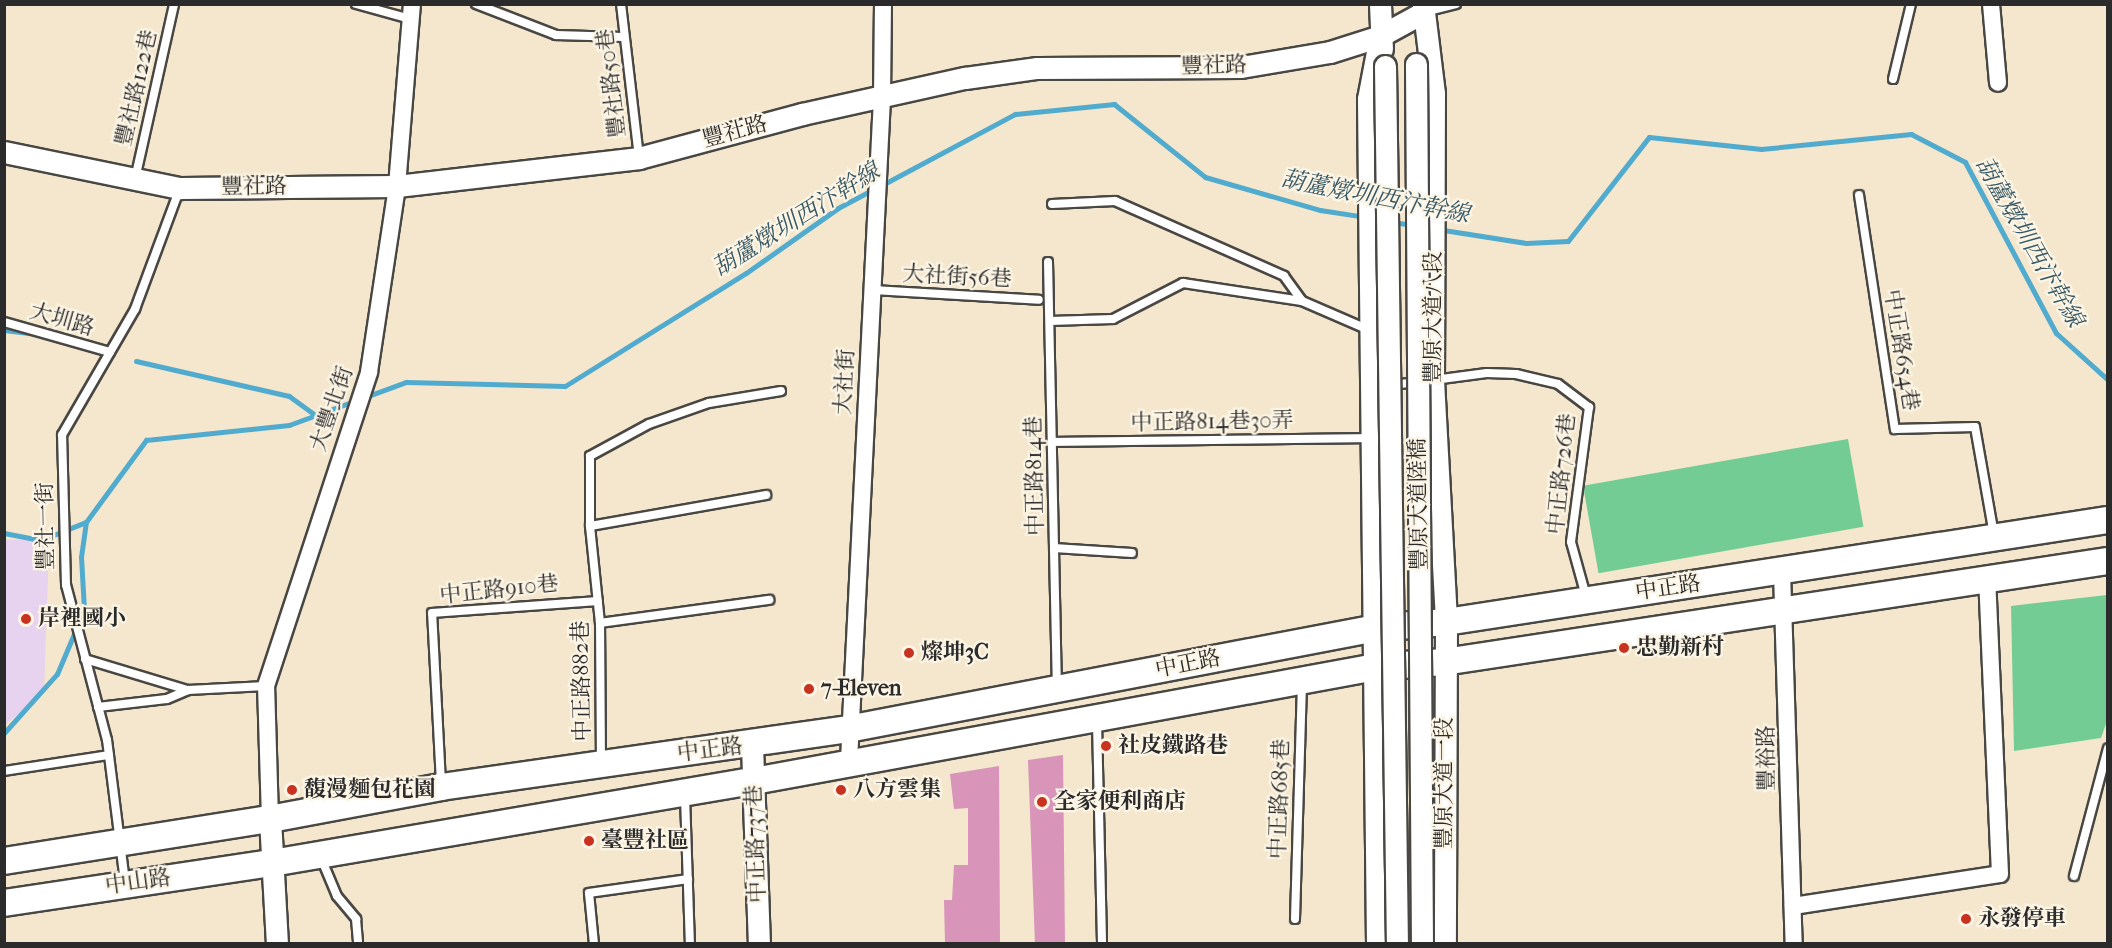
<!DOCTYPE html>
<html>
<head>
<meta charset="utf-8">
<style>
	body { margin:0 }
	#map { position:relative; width:2112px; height:948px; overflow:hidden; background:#f4e7cd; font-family:"IM FELL French Canon","Noto Serif TC",serif }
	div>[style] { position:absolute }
	.built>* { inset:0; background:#e7d2ef }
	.green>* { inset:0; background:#73cc93; transform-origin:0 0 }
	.stream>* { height:5px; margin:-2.5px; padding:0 2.5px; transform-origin:2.5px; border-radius:2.5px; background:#51abce }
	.building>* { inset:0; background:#d894b9 }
	.roads { filter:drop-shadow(2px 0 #494743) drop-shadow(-2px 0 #494743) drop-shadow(0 2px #494743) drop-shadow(0 -2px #494743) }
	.service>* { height:8px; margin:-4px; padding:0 4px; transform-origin:4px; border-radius:4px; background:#fff }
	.minor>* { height:16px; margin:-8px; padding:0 8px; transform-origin:8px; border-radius:8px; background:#fff }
	.tertiary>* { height:21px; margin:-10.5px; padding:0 10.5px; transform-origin:10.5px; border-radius:10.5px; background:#fff }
	.primary>* { height:26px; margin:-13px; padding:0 13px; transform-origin:13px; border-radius:13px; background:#fff }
	.bridges { filter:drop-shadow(2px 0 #494743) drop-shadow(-2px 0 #494743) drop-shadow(0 2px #494743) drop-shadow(0 -2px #494743) }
	.tertiary-bridge>* { height:21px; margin:-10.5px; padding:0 10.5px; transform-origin:10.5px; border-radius:10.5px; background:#fff }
	.dots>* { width:16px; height:16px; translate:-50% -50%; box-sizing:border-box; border:3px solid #fcf5e5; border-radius:50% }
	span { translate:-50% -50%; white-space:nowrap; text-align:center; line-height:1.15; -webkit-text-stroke:4.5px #fcf5e5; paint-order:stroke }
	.street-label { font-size:22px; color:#2b2b2b }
	.poi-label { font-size:22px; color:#2b2b2b; font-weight:700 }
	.left { translate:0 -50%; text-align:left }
	.water-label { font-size:24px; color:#385864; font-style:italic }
	.frame { position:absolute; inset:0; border:6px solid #2b2b2b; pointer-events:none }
</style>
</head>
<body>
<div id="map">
	<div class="built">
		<div style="clip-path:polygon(27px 539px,49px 546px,44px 692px,5px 725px,5px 540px)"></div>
	</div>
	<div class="green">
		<div style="left:1848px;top:439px;width:89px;height:269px;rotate:80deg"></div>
		<div style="clip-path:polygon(2107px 595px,2108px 718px,2101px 738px,2014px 751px,2011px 606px)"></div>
	</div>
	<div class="stream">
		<div style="left:882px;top:185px;width:151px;rotate:-28.1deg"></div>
		<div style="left:1015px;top:114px;width:100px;rotate:-5.8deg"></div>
		<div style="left:1114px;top:104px;width:117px;rotate:38.7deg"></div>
		<div style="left:1205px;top:177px;width:120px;rotate:16deg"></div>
		<div style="left:1320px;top:210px;width:47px;rotate:8.7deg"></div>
		<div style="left:1393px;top:222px;width:20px;rotate:9deg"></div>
		<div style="left:1437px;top:229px;width:90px;rotate:8.9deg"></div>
		<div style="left:1526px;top:243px;width:42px;rotate:-2.7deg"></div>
		<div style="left:1568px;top:241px;width:132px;rotate:-52.1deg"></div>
		<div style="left:1649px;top:137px;width:113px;rotate:6.1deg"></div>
		<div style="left:1761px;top:149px;width:151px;rotate:-5.7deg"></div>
		<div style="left:1911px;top:134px;width:61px;rotate:27.4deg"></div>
		<div style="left:1965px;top:162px;width:194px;rotate:62deg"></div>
		<div style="left:2056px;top:333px;width:70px;rotate:42.1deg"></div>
		<div style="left:4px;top:330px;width:31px;rotate:7deg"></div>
		<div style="left:136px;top:361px;width:157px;rotate:12.9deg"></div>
		<div style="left:289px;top:396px;width:31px;rotate:36deg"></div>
		<div style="left:4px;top:533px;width:38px;rotate:11deg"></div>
		<div style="left:41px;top:540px;width:48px;rotate:-21.8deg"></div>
		<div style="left:4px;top:733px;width:79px;rotate:-48.1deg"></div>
		<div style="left:57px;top:674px;width:69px;rotate:-67.1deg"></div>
		<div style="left:84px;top:610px;width:53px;rotate:-93.2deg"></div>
		<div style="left:81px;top:557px;width:35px;rotate:-82deg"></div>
		<div style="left:86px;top:522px;width:102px;rotate:-53.8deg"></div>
		<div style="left:146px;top:440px;width:144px;rotate:-6deg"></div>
		<div style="left:289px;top:425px;width:125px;rotate:-20.2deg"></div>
		<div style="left:406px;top:382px;width:159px;rotate:1.4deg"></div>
		<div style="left:565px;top:386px;width:213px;rotate:-32deg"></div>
		<div style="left:746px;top:273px;width:113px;rotate:-35.2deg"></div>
		<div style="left:838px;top:208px;width:40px;rotate:-28deg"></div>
	</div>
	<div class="building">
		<div style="clip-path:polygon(1063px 755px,1065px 944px,1035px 944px,1028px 760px)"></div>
		<div style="clip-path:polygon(999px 766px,1000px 944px,945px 944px,944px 900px,952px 900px,954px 865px,968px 865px,968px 808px,954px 809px,950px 774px)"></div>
	</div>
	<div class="roads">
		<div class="service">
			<div style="left:356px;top:4px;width:57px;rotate:15.3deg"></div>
			<div style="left:476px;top:4px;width:86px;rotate:21.2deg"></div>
			<div style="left:556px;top:35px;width:67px;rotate:1.7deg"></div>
			<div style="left:621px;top:4px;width:154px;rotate:83.3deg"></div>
			<div style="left:1424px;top:12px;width:33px;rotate:-14deg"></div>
			<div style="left:1893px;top:79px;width:77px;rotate:-76.5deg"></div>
			<div style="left:135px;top:179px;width:179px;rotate:-77.4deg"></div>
			<div style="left:1859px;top:195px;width:237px;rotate:81.3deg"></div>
			<div style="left:1895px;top:429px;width:80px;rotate:-1.4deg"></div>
			<div style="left:1975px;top:427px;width:110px;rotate:80deg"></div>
			<div style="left:1052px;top:204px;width:63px;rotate:-2.7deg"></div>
			<div style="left:1115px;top:201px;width:185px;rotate:23.9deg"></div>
			<div style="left:1284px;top:276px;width:31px;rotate:54deg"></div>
			<div style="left:1048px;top:262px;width:425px;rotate:88.8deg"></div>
			<div style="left:873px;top:290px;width:166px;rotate:3.4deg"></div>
			<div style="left:1050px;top:321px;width:63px;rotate:-1.8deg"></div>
			<div style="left:1113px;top:319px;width:79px;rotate:-27.2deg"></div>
			<div style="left:1183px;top:283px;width:120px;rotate:8.6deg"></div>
			<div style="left:1302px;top:301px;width:73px;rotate:23.4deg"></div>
			<div style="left:4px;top:322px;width:110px;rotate:15.8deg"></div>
			<div style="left:1434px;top:380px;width:53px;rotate:-7.5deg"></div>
			<div style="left:1487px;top:373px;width:29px;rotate:2deg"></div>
			<div style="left:1516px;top:374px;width:43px;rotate:13.4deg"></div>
			<div style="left:1558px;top:384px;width:39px;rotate:37deg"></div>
			<div style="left:1589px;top:407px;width:136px;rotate:97.6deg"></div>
			<div style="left:1571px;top:542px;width:56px;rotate:74.5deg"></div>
			<div style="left:1390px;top:385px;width:29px;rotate:-6deg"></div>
			<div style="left:1052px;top:442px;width:320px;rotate:-0.7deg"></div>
			<div style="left:590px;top:526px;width:179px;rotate:-10deg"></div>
			<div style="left:1054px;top:548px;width:78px;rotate:3.7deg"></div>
			<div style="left:600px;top:623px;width:171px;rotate:-7.8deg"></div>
			<div style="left:85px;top:659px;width:108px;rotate:16.8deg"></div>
			<div style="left:188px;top:690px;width:78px;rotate:-2.9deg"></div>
			<div style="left:98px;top:707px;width:69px;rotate:-6.6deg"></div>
			<div style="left:167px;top:699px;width:23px;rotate:-23deg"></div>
			<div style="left:1097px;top:722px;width:222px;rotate:88.7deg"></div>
			<div style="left:601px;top:763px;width:140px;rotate:-90.4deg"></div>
			<div style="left:600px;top:623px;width:98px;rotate:-95.9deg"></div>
			<div style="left:590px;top:526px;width:70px;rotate:-90deg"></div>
			<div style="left:590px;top:456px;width:67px;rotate:-28.5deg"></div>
			<div style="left:649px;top:424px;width:64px;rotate:-19.3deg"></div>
			<div style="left:709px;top:403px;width:73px;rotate:-9.5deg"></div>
			<div style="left:4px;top:771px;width:106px;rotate:-8.7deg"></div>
			<div style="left:441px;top:783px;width:170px;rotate:-93deg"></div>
			<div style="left:432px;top:613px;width:166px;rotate:-4.1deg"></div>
			<div style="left:685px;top:796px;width:148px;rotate:88.1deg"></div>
			<div style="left:321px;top:858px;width:41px;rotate:67.2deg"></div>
			<div style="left:337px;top:896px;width:30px;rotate:50deg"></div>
			<div style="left:356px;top:919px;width:25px;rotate:85deg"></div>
			<div style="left:2074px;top:876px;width:132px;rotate:-75.1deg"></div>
			<div style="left:125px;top:882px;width:143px;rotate:-97.2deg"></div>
			<div style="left:107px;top:740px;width:160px;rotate:-104.8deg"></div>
			<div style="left:66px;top:585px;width:150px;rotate:-91.5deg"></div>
			<div style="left:62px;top:435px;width:146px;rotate:-59.9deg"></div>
			<div style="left:135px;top:309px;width:129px;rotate:-69.6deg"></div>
			<div style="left:1295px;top:919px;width:236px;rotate:-88.3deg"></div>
			<div style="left:594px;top:944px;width:51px;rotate:-95.6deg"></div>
			<div style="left:589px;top:893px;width:100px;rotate:-8deg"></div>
		</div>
		<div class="minor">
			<div style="left:1991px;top:4px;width:79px;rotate:84.9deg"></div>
			<div style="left:1782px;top:572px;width:372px;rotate:88.2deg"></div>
			<div style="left:849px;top:761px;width:664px;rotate:-87.15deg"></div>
			<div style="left:882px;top:98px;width:94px;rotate:-89.4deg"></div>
			<div style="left:270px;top:819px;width:133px;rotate:-91.7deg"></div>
			<div style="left:266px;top:686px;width:330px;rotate:-71.8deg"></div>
			<div style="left:369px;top:372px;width:188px;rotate:-81.4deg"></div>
			<div style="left:397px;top:186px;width:183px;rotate:-85.3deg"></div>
			<div style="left:1793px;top:906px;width:209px;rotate:-8.8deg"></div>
			<div style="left:2000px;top:874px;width:294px;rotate:-92.5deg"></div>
		</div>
		<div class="tertiary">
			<div style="left:1380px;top:4px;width:45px;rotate:87.5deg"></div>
			<div style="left:1423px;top:4px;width:90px;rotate:83deg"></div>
			<div style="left:1434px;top:93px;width:287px;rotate:90.2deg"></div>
			<div style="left:1433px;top:380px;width:242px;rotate:86.9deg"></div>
			<div style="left:1446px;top:622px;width:322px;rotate:90.2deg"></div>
			<div style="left:4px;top:152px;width:180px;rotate:11.6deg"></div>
			<div style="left:180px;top:188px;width:217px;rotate:-0.5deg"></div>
			<div style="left:397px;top:186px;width:244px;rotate:-6.6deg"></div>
			<div style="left:639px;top:158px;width:169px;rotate:-15.1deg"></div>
			<div style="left:802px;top:114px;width:167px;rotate:-12.5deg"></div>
			<div style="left:965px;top:78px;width:73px;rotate:-7.9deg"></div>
			<div style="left:1037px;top:68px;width:204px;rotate:-0.3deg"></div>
			<div style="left:1241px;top:67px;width:90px;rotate:-9.6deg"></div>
			<div style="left:1330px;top:52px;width:52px;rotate:-17.7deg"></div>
			<div style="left:1380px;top:36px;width:50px;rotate:-28.6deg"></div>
			<div style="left:752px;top:745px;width:199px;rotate:88deg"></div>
			<div style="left:270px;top:819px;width:125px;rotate:86.8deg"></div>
			<div style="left:1377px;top:944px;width:845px;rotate:-90.61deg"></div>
			<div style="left:1368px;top:99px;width:64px;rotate:-79.2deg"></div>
		</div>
		<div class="primary">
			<div style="left:4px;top:861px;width:269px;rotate:-9deg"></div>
			<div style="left:270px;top:819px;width:174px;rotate:-10.6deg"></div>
			<div style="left:441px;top:787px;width:411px;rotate:-8.1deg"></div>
			<div style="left:848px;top:729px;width:538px;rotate:-10.83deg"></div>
			<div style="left:1376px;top:628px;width:70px;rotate:-4.9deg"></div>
			<div style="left:1446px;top:622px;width:670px;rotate:-8.76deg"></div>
			<div style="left:4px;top:903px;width:271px;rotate:-8.5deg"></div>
			<div style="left:272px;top:863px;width:489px;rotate:-9.7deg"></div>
			<div style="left:754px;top:781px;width:632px;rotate:-10.39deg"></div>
			<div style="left:1376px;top:667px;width:68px;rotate:-4.2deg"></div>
			<div style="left:1444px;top:662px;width:672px;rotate:-8.65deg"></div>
		</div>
	</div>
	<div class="bridges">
		<div class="tertiary-bridge">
			<div style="left:1416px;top:64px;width:880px;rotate:89.61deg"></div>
			<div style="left:1385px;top:66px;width:878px;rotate:89.22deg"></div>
		</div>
	</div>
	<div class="dots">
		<div style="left:26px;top:619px;background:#c8321e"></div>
		<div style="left:1624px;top:648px;background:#c8321e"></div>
		<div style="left:909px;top:653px;background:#c8321e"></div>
		<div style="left:809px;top:689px;background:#c8321e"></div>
		<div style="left:1106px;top:746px;background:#c8321e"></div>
		<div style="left:292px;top:790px;background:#c8321e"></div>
		<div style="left:841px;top:790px;background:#c8321e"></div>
		<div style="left:1042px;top:802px;background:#c8321e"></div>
		<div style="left:589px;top:841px;background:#c8321e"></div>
		<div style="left:1966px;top:919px;background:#c8321e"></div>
	</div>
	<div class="street-label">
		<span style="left:1214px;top:66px;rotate:-2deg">豐社路</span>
		<span style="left:612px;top:83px;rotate:-97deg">豐社路50巷</span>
		<span style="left:137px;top:88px;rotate:-77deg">豐社路122巷</span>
		<span style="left:735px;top:132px;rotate:-15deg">豐社路</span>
		<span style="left:254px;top:187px;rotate:-1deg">豐社路</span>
		<span style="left:957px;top:277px;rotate:3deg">大社街56巷</span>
		<span style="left:1434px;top:317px;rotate:-90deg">豐原大道八段</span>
		<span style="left:62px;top:320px;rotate:16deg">大圳路</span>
		<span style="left:1901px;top:350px;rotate:81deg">中正路654巷</span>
		<span style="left:845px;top:382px;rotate:-87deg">大社街</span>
		<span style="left:332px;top:409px;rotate:-71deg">大豐北街</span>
		<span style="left:1212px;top:422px;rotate:-1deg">中正路814巷30弄</span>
		<span style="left:1562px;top:474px;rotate:-84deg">中正路726巷</span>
		<span style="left:1035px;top:476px;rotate:-91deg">中正路814巷</span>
		<span style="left:1419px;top:504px;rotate:-91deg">豐原大道陸橋</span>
		<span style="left:46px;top:526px;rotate:-91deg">豐社一街</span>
		<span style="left:1668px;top:588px;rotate:-8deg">中正路</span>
		<span style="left:499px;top:590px;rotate:-6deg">中正路910巷</span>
		<span style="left:1188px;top:664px;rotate:-11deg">中正路</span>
		<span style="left:582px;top:681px;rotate:-91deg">中正路882巷</span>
		<span style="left:710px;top:750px;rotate:-7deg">中正路</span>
		<span style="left:1767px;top:758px;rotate:-91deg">豐裕路</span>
		<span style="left:1445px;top:783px;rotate:-90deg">豐原大道一段</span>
		<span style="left:1280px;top:799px;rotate:-88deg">中正路685巷</span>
		<span style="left:756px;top:844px;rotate:-92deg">中正路737巷</span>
		<span style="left:138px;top:882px;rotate:-8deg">中山路</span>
	</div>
	<div class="poi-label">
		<span class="left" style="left:38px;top:619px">岸裡國小</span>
		<span class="left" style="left:1636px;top:648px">忠勤新村</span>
		<span class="left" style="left:921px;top:653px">燦坤3C</span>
		<span class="left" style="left:821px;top:689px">7-Eleven</span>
		<span class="left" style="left:1118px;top:746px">社皮鐵路巷</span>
		<span class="left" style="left:304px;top:790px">馥漫麵包花園</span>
		<span class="left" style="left:853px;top:790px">八方雲集</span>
		<span class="left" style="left:1054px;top:802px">全家便利商店</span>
		<span class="left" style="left:601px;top:841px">臺豐社區</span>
		<span class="left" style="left:1978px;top:919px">永發停車</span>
	</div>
	<div class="water-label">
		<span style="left:1375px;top:197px;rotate:11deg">葫蘆燉圳西汴幹線</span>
		<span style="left:796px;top:220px;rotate:-32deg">葫蘆燉圳西汴幹線</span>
		<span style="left:2029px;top:242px;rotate:60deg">葫蘆燉圳西汴幹線</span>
	</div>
	<div class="frame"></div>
</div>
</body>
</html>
